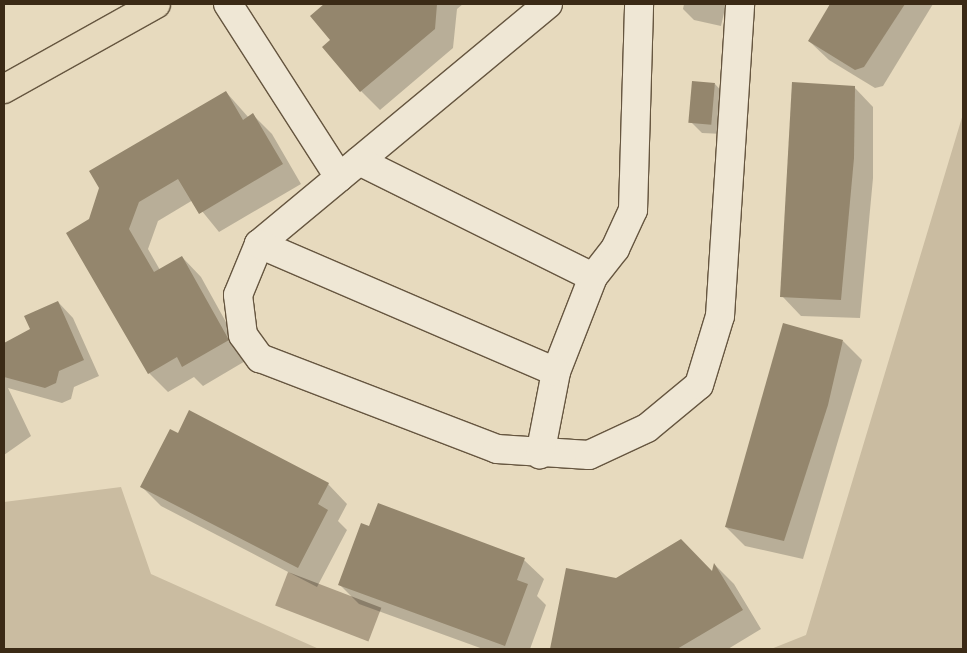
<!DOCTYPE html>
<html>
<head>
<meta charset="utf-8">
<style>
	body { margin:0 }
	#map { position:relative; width:967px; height:653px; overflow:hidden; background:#e7dabe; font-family:"Gentium Book Plus",serif }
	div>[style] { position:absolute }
	.green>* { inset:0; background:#cabca1 }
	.water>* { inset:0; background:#ad9e85; transform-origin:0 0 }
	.shadow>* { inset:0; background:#0003 }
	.building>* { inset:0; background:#94866d; transform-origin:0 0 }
	.roads { filter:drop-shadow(1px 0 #665640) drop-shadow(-1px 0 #665640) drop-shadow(0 1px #665640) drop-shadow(0 -1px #665640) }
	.minor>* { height:28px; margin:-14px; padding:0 14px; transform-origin:14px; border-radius:14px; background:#efe7d5 }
	.major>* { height:28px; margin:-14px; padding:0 14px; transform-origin:14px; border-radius:14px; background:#e7dabe }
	span { translate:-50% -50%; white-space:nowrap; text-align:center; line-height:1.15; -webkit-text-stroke:4px #efe7d5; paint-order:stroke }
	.frame { position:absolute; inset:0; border:5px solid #3b2a16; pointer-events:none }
</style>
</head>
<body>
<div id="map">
	<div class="green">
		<div style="clip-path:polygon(963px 114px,963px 649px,771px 649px,806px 635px)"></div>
		<div style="clip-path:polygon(121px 487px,151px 574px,319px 649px,4px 649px,4px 502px)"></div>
	</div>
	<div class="water">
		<div style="left:288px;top:572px;width:100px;height:36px;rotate:21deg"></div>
	</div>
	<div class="shadow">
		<div style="clip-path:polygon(326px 4px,463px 4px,457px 9px,453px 48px,380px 110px,361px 91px,332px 40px,312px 16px)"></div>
		<div style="clip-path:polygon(684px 4px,726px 4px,721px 26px,694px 20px,683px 9px)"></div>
		<div style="clip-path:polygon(832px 4px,933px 4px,883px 86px,875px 88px,829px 60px,809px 41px)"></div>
		<div style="clip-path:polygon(715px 84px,725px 95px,723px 134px,702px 133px,691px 122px)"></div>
		<div style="clip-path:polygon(854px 87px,873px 107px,873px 178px,860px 318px,801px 316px,782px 296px)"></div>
		<div style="clip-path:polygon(226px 92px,249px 118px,253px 115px,272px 134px,301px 184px,219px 232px,193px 200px,158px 221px,148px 249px,160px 270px,182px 257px,201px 277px,247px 360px,203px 386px,194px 377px,168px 392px,149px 373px,90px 220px)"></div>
		<div style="clip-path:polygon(58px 302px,73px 318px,99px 376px,74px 387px,71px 399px,62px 403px,8px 388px,31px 436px,4px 455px,4px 345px,27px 335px)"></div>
		<div style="clip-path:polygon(843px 341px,862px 360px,803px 559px,745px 546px,726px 527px)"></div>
		<div style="clip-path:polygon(328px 484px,347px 504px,338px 521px,347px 530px,317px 587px,161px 506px,142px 487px)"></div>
		<div style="clip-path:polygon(524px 560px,544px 579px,537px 596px,546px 605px,530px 649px,483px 649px,359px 604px,340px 585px)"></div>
		<div style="clip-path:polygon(715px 565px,734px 584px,761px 629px,728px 649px,551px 649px,567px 569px,616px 579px,713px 573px)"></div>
	</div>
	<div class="building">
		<div style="clip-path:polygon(324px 4px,437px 4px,435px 29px,360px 92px,322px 47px,330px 40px,310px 16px)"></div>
		<div style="clip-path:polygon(830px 4px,905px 4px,864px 67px,855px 70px,808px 41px)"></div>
		<div style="left:692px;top:81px;width:23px;height:42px;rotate:5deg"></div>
		<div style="clip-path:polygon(792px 82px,855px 86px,854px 158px,841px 300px,780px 297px)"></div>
		<div style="clip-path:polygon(226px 91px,243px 120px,253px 113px,283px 164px,199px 214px,178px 179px,139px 202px,129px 229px,154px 272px,182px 256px,229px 340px,182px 367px,177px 357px,148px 374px,66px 233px,89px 219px,99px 188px,89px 171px)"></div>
		<div style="clip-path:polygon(58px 301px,84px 360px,59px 371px,56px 383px,45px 388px,4px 377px,4px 343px,30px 329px,24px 316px)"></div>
		<div style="clip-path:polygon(783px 323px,843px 340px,828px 405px,784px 541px,725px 527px)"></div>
		<div style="clip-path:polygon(189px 410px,329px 483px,318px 504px,328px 510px,298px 568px,140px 487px,170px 429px,178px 433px)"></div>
		<div style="clip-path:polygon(378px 503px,525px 558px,517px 580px,528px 584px,505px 646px,338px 585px,361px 523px,369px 526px)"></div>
		<div style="clip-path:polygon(681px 539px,712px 571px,714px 563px,743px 610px,677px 649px,550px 649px,566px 568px,616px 578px)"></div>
	</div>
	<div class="roads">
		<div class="minor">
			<div style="left:228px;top:4px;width:206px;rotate:57.3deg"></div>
			<div style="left:548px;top:4px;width:376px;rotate:140.3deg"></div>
			<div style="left:259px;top:244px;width:55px;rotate:112.4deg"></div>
			<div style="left:238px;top:295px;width:40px;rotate:82.9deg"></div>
			<div style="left:243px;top:335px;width:29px;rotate:54deg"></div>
			<div style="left:260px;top:358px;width:254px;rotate:21deg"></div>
			<div style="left:497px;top:449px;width:92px;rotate:3.7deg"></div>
			<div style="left:589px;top:455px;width:64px;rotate:-25deg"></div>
			<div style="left:647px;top:428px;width:67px;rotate:-39.6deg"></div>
			<div style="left:699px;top:385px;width:72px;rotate:-73.1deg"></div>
			<div style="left:720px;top:316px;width:313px;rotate:-86.3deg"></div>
			<div style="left:359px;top:161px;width:261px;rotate:26.4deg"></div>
			<div style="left:593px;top:277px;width:102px;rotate:111.3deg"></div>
			<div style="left:556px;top:372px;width:84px;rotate:101deg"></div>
			<div style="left:259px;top:244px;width:323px;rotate:23.3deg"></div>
			<div style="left:593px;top:277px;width:36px;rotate:-52deg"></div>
			<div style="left:615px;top:249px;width:43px;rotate:-65.2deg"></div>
			<div style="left:633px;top:210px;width:206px;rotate:-88.3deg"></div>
		</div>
		<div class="major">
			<div style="left:4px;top:89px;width:174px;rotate:-29.2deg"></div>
		</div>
	</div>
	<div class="frame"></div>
</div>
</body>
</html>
